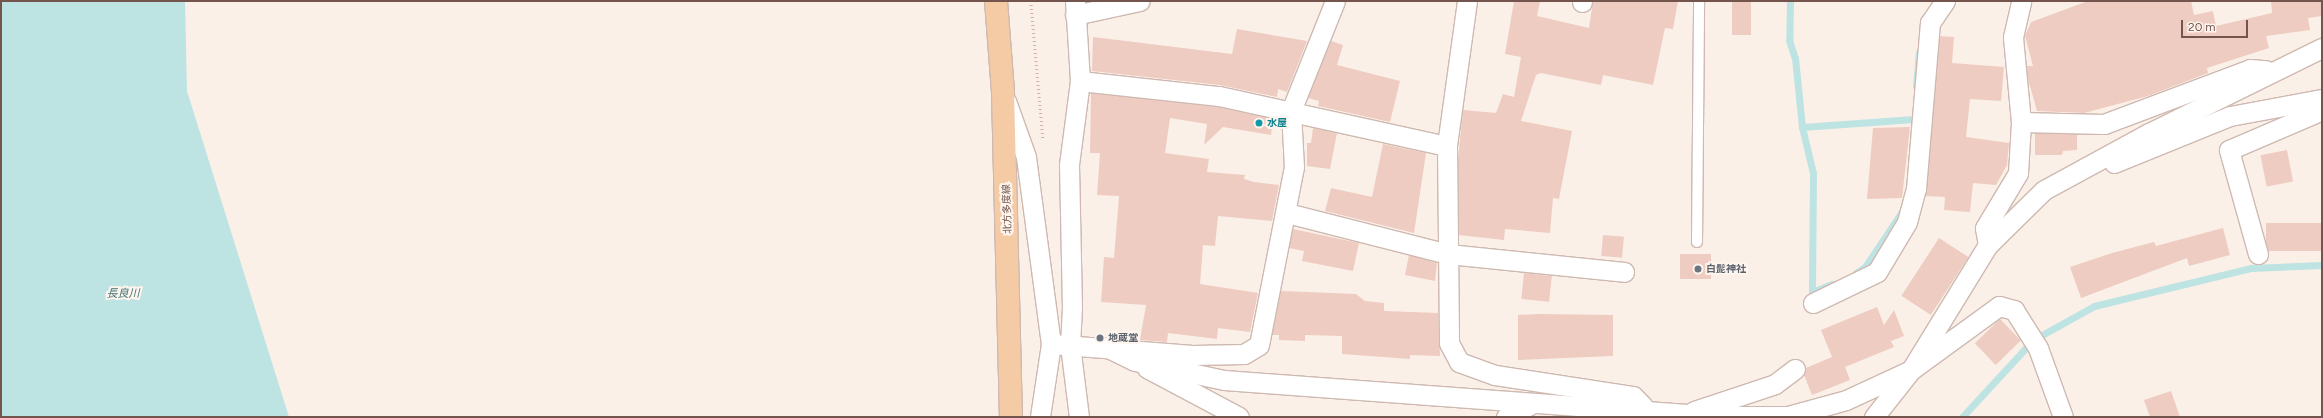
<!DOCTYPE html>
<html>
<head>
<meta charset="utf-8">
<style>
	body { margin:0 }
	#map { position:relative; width:2323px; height:418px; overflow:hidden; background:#fbf0e7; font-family:Figtree,"Noto Sans JP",sans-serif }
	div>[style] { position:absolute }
	.water>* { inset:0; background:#bde3e3 }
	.stream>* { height:7px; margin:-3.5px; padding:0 3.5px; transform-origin:3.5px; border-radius:3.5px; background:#bde3e3 }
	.building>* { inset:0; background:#eeccc1; transform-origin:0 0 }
	.path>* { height:2.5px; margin-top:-1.25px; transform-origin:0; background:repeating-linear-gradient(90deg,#d3afa4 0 1px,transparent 0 4px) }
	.roads { filter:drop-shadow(1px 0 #ceb9b1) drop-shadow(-1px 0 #ceb9b1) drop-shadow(0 1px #ceb9b1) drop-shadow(0 -1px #ceb9b1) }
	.lane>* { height:10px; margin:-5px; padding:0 5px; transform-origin:5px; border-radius:5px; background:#fff }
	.street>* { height:19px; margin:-9.5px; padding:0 9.5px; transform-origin:9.5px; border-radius:9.5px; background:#fff }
	.primary>* { height:22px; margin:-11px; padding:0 11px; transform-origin:11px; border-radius:11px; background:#f4cba5 }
	.dots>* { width:11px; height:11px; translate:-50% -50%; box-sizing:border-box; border:2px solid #fef5ee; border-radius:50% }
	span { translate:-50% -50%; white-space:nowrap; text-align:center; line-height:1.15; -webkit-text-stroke:4px #fef5ee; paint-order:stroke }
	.culture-label { font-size:10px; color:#0d838f; font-weight:700 }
	.left { translate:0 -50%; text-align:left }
	.street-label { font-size:10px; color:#73554e }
	.worship-label { font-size:10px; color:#5b616d; font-weight:700 }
	.water-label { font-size:11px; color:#427676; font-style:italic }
	.frame { position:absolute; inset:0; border:2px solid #73554e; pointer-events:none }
	.scale { position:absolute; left:2181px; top:20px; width:67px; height:18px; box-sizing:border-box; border:2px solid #73554e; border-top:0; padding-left:5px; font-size:12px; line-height:14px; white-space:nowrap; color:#73554e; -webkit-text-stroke:3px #fef5ee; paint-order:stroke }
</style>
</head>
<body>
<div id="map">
	<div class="water">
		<div style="clip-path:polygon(1px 1px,185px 1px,187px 91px,289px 417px,1px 417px)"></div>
	</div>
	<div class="stream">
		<div style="left:1790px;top:1px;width:39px;rotate:91deg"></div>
		<div style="left:1789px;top:40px;width:19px;rotate:72deg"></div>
		<div style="left:1795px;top:58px;width:69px;rotate:84.2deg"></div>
		<div style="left:1802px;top:127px;width:47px;rotate:76.6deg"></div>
		<div style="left:1813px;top:173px;width:119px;rotate:90.5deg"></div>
		<div style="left:1812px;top:292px;width:22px;rotate:-22deg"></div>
		<div style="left:1916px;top:86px;width:33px;rotate:-85deg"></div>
		<div style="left:1802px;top:127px;width:112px;rotate:-4.1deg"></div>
		<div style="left:1856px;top:273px;width:11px;rotate:-34deg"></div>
		<div style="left:1865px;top:267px;width:69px;rotate:-56.3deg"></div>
		<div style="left:1962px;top:417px;width:105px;rotate:-47.3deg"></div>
		<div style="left:2033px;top:340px;width:70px;rotate:-29.1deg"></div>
		<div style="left:2094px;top:306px;width:162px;rotate:-13.6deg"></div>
		<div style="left:2251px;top:268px;width:71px;rotate:-2.4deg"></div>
	</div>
	<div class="building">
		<div style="clip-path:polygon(1514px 1px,1540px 1px,1537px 16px,1589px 28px,1593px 1px,1678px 1px,1673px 29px,1665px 28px,1653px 85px,1603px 75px,1601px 85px,1541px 73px,1536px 75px,1521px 121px,1572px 131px,1559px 199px,1553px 198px,1550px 233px,1505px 229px,1504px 240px,1459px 235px,1458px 159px,1463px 110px,1496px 113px,1503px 94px,1514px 97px,1521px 57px,1505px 54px)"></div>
		<div style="left:1732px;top:1px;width:19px;height:34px"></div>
		<div style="clip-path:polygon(2088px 1px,2191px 1px,2194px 15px,2213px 11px,2216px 26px,2272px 13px,2271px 1px,2322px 1px,2322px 16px,2308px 18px,2310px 30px,2266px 36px,2269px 48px,2207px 68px,2208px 73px,2148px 96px,2084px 113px,2037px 111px,2028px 79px,2027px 66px,2033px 66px,2025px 36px,2031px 22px)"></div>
		<div style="clip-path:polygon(1237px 29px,1307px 41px,1287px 92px,1278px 89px,1277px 97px,1220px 85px,1092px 71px,1093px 37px,1232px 54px)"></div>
		<div style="clip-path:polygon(1940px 36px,1954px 37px,1952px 63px,2004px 67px,2001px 101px,1970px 99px,1966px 137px,2009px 143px,2007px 165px,1996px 185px,1973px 183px,1970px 212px,1944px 210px,1945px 197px,1925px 196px)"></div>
		<div style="clip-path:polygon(1331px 41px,1343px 45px,1337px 65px,1400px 81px,1390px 122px,1318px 106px,1319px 101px,1308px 98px)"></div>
		<div style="clip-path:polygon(1091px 93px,1217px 107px,1273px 119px,1271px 135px,1223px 127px,1204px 145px,1207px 124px,1170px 118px,1165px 153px,1209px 159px,1207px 172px,1245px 175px,1244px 179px,1254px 182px,1279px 185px,1272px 221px,1218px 216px,1215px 246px,1203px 245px,1200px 284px,1258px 293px,1250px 332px,1218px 328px,1217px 339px,1168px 333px,1167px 342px,1140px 340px,1146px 305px,1101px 302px,1104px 257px,1114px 258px,1119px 196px,1097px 195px,1100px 153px,1090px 153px)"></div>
		<div style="clip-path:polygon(1910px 127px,1902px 198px,1867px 199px,1873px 128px)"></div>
		<div style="clip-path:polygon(1313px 128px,1337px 133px,1330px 169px,1307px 166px,1307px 143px,1311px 143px)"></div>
		<div style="clip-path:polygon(2035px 133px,2077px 134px,2077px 150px,2063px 151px,2062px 155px,2035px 155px)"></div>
		<div style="clip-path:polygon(1383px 144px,1426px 153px,1414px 233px,1325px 211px,1331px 188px,1372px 197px)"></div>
		<div style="left:2287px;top:150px;width:32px;height:27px;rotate:79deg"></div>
		<div style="left:2322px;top:223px;width:28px;height:56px;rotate:90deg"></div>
		<div style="clip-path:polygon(2223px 228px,2230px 255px,2189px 266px,2187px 258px,2081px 298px,2070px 267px,2112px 253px,2154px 242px,2156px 246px)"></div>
		<div style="clip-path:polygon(1293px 229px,1359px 243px,1353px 271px,1302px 261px,1304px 251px,1289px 248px)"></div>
		<div style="left:1603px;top:235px;width:21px;height:21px;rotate:5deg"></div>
		<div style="left:1939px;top:238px;width:35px;height:69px;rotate:33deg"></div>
		<div style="left:1680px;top:254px;width:31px;height:25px"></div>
		<div style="clip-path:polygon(1409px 255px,1437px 263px,1435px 281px,1405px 275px)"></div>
		<div style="left:1524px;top:273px;width:28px;height:26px;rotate:6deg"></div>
		<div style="clip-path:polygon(1281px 291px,1356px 294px,1365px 301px,1384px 303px,1384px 311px,1438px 313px,1440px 356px,1410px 355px,1410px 359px,1342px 354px,1342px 336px,1305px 335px,1305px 341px,1279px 340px,1279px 335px,1272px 335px)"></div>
		<div style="clip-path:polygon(1877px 307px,1884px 325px,1894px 310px,1904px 336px,1891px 341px,1894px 347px,1845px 367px,1850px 380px,1812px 395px,1804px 375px,1806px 368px,1832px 357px,1821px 330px)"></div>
		<div style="clip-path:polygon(1539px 314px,1613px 315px,1613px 356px,1518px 360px,1518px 315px)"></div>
		<div style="left:2000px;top:319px;width:30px;height:35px;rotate:46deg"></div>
		<div style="clip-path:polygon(2171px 391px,2180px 417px,2150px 417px,2144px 400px)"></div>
	</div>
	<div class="path">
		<div style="left:1031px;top:1px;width:139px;rotate:85deg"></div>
	</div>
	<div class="roads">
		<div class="lane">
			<div style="left:1697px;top:242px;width:241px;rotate:-89.5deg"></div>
		</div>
		<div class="street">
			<div style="left:1075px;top:1px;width:80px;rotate:86.4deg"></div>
			<div style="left:1080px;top:81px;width:85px;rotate:97.5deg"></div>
			<div style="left:1069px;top:165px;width:142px;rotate:88.8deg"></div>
			<div style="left:1072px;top:307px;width:38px;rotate:93deg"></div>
			<div style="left:1070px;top:345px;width:73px;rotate:82.9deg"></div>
			<div style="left:1467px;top:1px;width:146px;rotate:97.9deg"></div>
			<div style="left:1447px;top:146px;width:197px;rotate:89.4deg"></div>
			<div style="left:1449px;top:343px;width:21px;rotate:62deg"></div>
			<div style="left:1459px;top:362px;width:38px;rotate:20deg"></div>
			<div style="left:1495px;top:375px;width:140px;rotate:8.7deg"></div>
			<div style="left:1633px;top:396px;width:14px;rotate:45deg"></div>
			<div style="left:1582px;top:2px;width:1px;rotate:-90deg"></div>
			<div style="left:1075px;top:15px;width:66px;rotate:-12.2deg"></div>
			<div style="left:1080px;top:81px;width:140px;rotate:6.2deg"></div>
			<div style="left:1219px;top:96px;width:233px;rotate:12.4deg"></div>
			<div style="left:1006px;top:101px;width:59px;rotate:70.3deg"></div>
			<div style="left:1026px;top:157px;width:189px;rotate:82.4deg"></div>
			<div style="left:1051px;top:344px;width:74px;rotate:98.6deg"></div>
			<div style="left:2021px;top:122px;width:83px;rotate:1.4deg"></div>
			<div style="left:2104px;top:124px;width:156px;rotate:-20.6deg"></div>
			<div style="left:2250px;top:69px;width:16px;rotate:4deg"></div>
			<div style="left:2114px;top:163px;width:125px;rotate:-22.1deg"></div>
			<div style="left:2230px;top:116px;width:94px;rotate:-10.5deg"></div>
			<div style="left:1287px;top:213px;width:166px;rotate:14.3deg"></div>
			<div style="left:1448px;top:254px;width:177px;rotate:5.8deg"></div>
			<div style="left:1988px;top:245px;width:17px;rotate:-100deg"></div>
			<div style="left:1985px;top:228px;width:64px;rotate:-59deg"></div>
			<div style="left:2018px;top:173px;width:51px;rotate:-86.6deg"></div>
			<div style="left:2021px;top:122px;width:85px;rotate:-95.4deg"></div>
			<div style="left:2013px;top:37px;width:37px;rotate:-77deg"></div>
			<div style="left:2258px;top:254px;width:108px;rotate:-105.6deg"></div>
			<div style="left:2229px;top:150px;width:99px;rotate:-23.2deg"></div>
			<div style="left:2320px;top:111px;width:5px;rotate:-68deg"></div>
			<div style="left:1813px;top:303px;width:71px;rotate:-25.8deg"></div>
			<div style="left:1877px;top:272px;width:58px;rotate:-59deg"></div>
			<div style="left:1907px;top:222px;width:34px;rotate:-75deg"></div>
			<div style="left:1916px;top:189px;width:167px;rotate:-85.2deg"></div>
			<div style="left:1930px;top:23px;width:27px;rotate:-56deg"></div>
			<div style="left:1051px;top:344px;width:142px;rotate:4.4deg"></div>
			<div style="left:1193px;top:355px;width:51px;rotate:-1.1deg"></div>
			<div style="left:1244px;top:354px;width:17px;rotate:-31deg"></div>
			<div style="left:1259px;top:345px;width:181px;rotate:-78.9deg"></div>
			<div style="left:1294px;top:167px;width:56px;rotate:-93.1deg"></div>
			<div style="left:1291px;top:111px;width:118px;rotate:-68.2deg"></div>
			<div style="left:1106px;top:347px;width:32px;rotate:26deg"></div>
			<div style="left:1135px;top:361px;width:91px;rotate:12.1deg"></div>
			<div style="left:1224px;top:380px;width:492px;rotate:4.2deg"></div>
			<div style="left:1715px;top:416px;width:73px"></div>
			<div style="left:1788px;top:416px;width:60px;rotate:-15.4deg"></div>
			<div style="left:1846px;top:400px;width:72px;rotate:-24.8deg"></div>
			<div style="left:1911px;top:370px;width:147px;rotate:-58.4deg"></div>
			<div style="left:1988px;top:245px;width:78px;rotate:-44.5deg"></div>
			<div style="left:2044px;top:190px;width:119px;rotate:-28.5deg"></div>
			<div style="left:2149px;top:133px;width:193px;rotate:-26.2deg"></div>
			<div style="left:1147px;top:368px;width:104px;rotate:28deg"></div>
			<div style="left:1694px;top:411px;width:85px;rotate:-18.4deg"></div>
			<div style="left:1775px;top:384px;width:25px;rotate:-37deg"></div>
			<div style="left:1506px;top:417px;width:31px;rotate:-27deg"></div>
			<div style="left:1874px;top:417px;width:60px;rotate:-51.8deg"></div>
			<div style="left:1911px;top:370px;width:109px;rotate:-36deg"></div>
			<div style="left:1999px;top:306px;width:16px;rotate:15deg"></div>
			<div style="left:2014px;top:310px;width:45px;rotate:57.7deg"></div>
			<div style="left:2038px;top:348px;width:73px;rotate:70.1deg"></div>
		</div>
		<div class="primary">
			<div style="left:996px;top:1px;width:91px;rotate:85.6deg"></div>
			<div style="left:1003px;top:92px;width:325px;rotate:88.6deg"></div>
		</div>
	</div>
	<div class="dots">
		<div style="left:1259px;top:123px;background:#0f9aa8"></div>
		<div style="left:1698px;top:269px;background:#6b7280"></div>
		<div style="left:1100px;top:338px;background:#6b7280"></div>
	</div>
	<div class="culture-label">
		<span class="left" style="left:1267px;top:123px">水屋</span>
	</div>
	<div class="street-label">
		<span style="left:1007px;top:209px;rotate:-92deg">北方多度線</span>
	</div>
	<div class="worship-label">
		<span class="left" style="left:1706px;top:269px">白髭神社</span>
		<span class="left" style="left:1108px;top:338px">地蔵堂</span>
	</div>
	<div class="water-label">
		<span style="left:123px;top:294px">長良川</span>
	</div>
	<div class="frame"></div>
	<div class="scale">20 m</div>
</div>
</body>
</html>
